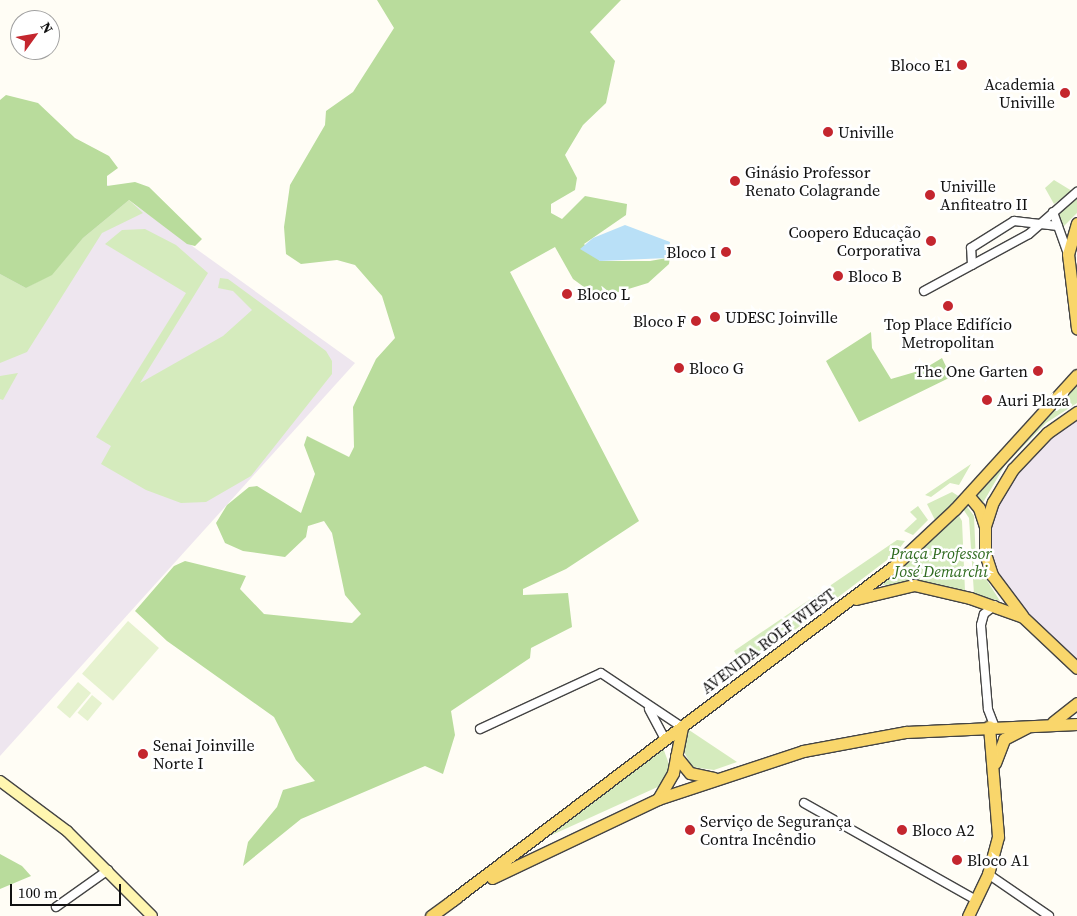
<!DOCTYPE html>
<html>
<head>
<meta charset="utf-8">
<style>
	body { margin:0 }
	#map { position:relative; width:1077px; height:916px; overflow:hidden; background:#fffdf5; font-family:"Source Serif 4",serif }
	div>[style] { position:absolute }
	.industrial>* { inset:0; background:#eee6ef }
	.green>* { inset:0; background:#d5ebbd }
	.forest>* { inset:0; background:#b9dc9c }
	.pitch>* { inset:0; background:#e6f2cf; transform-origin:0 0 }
	.water>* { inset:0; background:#b9e0f7 }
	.roads { filter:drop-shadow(1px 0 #444) drop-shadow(-1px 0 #444) drop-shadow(0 1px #444) drop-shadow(0 -1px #444) }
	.minor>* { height:8px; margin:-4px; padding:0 4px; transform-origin:4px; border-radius:4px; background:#fff }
	.secondary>* { height:10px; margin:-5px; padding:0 5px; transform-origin:5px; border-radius:5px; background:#fff6b0 }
	.primary>* { height:11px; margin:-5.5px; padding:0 5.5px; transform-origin:5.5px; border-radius:5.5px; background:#f9d66b }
	.dots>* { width:14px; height:14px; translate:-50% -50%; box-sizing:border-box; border:2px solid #fff; border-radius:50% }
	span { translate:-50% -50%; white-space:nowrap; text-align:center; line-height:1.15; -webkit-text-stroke:5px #fff; paint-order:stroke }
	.poi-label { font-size:16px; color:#111 }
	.right { translate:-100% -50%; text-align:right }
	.left { translate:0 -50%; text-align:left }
	.park-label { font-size:16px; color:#2f6b1f; font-style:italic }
	.street-label { font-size:16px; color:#111 }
	.north { position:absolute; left:10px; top:10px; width:50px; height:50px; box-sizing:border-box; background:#fff; border:1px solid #a0a0a0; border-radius:50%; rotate:58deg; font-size:14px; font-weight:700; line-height:20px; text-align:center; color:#111 }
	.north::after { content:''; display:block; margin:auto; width:18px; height:22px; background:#c4262e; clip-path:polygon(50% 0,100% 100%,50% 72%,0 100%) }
	.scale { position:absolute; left:10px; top:884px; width:111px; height:22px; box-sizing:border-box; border:2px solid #111; border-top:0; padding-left:6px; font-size:15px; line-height:18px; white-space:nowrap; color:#111; -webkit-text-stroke:4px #fff; paint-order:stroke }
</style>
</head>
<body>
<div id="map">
	<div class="industrial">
		<div style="clip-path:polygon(60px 151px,355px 363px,0 756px,0 269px)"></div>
		<div style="clip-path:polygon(1077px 419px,1077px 659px,1010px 597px,991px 564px,989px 518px,1006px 482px,1043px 443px)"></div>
	</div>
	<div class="green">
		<div style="clip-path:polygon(1054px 180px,1072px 191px,1054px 204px,1045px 188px)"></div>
		<div style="clip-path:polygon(1077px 199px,1077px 213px,1062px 228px,1059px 210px)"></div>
		<div style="clip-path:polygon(129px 200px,143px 213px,102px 233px,27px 352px,0 363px,0 274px,26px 288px,52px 274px,83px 238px)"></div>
		<div style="clip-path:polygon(145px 229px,176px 245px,208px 273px,140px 383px,223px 336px,252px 310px,233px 291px,218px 288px,220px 278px,228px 279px,326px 351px,332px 361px,332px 374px,251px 476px,206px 502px,181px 503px,146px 490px,101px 464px,111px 446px,96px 437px,186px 293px,105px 244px,122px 230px)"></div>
		<div style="clip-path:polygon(18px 373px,3px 400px,0 399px,0 376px)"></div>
		<div style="clip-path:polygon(1077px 384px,1077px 403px,1046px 423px,1005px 465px,981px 506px,973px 497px)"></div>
		<div style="clip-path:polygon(971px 464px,959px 485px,950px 483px,931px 497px,925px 495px)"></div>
		<div style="clip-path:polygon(952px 492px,960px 497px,936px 522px,927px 504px)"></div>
		<div style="clip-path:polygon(966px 505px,974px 516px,976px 563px,1000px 601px,974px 594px,969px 518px,963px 509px)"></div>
		<div style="clip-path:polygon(918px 506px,928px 520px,913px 535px,904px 531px,917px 519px,910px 512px)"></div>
		<div style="clip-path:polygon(958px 514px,962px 521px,965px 591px,929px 583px,882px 585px)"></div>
		<div style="clip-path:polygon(897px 540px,905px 541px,895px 554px,751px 663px,737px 656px,734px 651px)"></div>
		<div style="clip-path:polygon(689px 730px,737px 762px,714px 770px,692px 767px,682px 748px)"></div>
		<div style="clip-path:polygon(662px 745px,670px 767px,662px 785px,543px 839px)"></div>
	</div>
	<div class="forest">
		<div style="clip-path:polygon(377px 0,621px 0,590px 32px,615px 61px,606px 103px,583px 125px,565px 155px,577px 178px,575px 190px,551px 204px,551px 213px,562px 219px,585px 196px,627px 204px,626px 215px,584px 244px,600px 261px,650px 261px,667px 258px,671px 251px,669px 264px,648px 283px,599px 298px,573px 279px,555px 247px,510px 272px,639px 521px,566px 569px,523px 589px,523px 595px,568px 593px,572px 627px,531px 648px,530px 658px,451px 711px,455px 735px,443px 774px,425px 766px,301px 819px,243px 866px,248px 842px,277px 807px,283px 790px,315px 781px,296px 760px,274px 717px,167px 641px,135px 611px,174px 566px,185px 561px,246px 576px,240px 589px,264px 614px,352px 623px,361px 614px,345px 595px,332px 533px,324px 521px,308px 526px,306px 537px,285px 557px,243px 551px,225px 543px,216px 523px,227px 505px,249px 487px,257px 486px,301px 513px,315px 474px,304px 445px,307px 436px,349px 457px,354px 447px,353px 407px,376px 359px,395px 338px,382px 296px,355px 265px,337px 260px,301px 264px,286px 254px,284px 227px,290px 185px,325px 125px,326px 111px,353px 92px,394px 28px)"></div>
		<div style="clip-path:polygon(6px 95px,38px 103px,75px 138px,109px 156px,118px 168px,107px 176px,107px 186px,135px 182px,149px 187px,202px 239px,195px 246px,187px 244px,129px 200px,83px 238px,52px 275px,26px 288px,0 274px,0 100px)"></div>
		<div style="clip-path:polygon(871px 332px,872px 348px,891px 379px,922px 370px,942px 358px,951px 377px,859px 422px,826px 361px)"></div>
		<div style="clip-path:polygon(0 854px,22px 866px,31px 876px,0 889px)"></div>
	</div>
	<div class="pitch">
		<div style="left:128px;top:621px;width:41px;height:70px;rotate:41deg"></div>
		<div style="left:78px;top:682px;width:17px;height:33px;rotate:40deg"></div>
		<div style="left:92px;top:695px;width:13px;height:23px;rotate:39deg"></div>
	</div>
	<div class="water">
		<div style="clip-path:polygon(625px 225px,670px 242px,667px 258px,600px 261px,580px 249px,593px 238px)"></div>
	</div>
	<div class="roads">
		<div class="minor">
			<div style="left:1053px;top:212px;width:45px;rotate:70.3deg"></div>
			<div style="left:972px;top:265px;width:17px;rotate:-93deg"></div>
			<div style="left:971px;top:248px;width:51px;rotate:-32.1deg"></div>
			<div style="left:1014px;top:221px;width:44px;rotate:6.5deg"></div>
			<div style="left:924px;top:291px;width:119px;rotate:-28.5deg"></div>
			<div style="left:1029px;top:234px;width:64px;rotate:-41.2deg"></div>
			<div style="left:649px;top:709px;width:34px;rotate:62deg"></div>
			<div style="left:994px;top:725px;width:17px;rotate:-111deg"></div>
			<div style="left:988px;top:709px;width:84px;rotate:-94.8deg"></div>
			<div style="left:981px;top:625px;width:11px;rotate:-75deg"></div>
			<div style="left:984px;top:614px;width:14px;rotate:-39deg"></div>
			<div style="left:480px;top:729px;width:133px;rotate:-24.8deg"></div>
			<div style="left:601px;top:673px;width:97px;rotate:33.7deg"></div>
			<div style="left:804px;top:803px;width:197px;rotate:29.4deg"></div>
			<div style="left:988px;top:874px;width:74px;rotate:34.5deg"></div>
			<div style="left:56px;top:907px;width:64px;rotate:-35.4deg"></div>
		</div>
		<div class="secondary">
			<div style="left:0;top:781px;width:84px;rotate:36.7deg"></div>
			<div style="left:67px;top:831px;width:120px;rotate:45deg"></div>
		</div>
		<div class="primary">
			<div style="left:1077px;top:223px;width:32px;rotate:106deg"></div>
			<div style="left:1068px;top:254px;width:75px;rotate:83.1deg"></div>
			<div style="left:968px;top:495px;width:17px;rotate:50deg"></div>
			<div style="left:979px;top:508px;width:19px;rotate:72deg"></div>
			<div style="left:856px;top:599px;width:60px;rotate:-13.6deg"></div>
			<div style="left:914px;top:585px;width:57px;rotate:13.1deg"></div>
			<div style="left:970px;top:598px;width:56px;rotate:19.7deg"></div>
			<div style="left:1023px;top:617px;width:74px;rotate:43.4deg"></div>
			<div style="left:1022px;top:615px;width:50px;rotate:-126.9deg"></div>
			<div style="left:992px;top:575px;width:23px;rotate:-108deg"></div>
			<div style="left:985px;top:553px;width:27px;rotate:-90deg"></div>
			<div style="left:985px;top:526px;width:25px;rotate:-72deg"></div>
			<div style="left:993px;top:502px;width:39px;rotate:-59deg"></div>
			<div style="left:1013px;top:469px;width:50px;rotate:-46.6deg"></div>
			<div style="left:1047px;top:433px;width:37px;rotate:-35deg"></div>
			<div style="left:1053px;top:722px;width:31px;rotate:-38deg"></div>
			<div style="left:676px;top:756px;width:22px;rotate:51deg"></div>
			<div style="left:690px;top:773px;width:24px;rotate:12deg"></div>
			<div style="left:995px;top:763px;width:26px;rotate:-69deg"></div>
			<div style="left:1004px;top:739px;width:25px;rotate:-27deg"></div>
			<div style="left:658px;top:799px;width:30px;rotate:-60deg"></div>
			<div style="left:673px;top:773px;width:47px;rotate:-78.9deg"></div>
			<div style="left:492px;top:878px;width:184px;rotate:-25.4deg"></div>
			<div style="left:658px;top:799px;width:153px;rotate:-18.3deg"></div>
			<div style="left:803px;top:751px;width:105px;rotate:-10.5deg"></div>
			<div style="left:906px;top:732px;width:171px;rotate:-2.7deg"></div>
			<div style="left:450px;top:902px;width:557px;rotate:-37.12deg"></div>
			<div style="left:894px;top:566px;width:83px;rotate:-43.1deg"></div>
			<div style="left:955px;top:509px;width:181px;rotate:-47.7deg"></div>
			<div style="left:431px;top:916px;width:31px;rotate:-36deg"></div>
			<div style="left:968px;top:916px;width:47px;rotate:-64.5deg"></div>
			<div style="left:988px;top:874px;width:39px;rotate:-75deg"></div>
			<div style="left:998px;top:836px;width:110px;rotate:-94.7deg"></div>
		</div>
	</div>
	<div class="dots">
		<div style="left:962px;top:65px;background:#c4262e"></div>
		<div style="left:1065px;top:93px;background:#c4262e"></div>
		<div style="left:828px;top:132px;background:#c4262e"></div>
		<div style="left:735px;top:181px;background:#c4262e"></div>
		<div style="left:930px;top:195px;background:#c4262e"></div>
		<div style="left:931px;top:241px;background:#c4262e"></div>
		<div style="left:726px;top:252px;background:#c4262e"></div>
		<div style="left:838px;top:276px;background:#c4262e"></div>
		<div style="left:567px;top:294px;background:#c4262e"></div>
		<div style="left:948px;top:306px;background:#c4262e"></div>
		<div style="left:715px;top:317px;background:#c4262e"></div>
		<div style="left:696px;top:321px;background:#c4262e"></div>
		<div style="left:679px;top:368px;background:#c4262e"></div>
		<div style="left:1038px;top:371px;background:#c4262e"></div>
		<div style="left:987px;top:400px;background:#c4262e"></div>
		<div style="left:143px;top:754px;background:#c4262e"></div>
		<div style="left:690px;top:830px;background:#c4262e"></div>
		<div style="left:902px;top:830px;background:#c4262e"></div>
		<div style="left:957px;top:860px;background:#c4262e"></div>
	</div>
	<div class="poi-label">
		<span class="right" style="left:952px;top:65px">Bloco E1</span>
		<span class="right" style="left:1055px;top:93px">Academia<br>Univille</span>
		<span class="left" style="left:838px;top:132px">Univille</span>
		<span class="left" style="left:745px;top:181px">Ginásio Professor<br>Renato Colagrande</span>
		<span class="left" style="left:940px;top:195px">Univille<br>Anfiteatro II</span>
		<span class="right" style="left:921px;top:241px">Coopero Educação<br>Corporativa</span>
		<span class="right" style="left:716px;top:252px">Bloco I</span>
		<span class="left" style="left:848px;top:276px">Bloco B</span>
		<span class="left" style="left:577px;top:294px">Bloco L</span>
		<span class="left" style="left:725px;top:317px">UDESC Joinville</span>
		<span class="right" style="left:686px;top:321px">Bloco F</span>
		<span style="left:948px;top:333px">Top Place Edifício<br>Metropolitan</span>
		<span class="left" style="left:689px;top:368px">Bloco G</span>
		<span class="right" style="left:1028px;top:371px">The One Garten</span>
		<span class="left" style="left:997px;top:400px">Auri Plaza</span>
		<span class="left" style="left:153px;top:754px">Senai Joinville<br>Norte I</span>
		<span class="left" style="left:700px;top:830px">Serviço de Segurança<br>Contra Incêndio</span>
		<span class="left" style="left:912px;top:830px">Bloco A2</span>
		<span class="left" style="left:967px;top:860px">Bloco A1</span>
	</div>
	<div class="park-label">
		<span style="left:941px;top:562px">Praça Professor<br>José Demarchi</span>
	</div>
	<div class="street-label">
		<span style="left:768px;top:641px;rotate:-37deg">AVENIDA ROLF WIEST</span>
	</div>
	<div class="north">N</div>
	<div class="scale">100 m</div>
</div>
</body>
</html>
